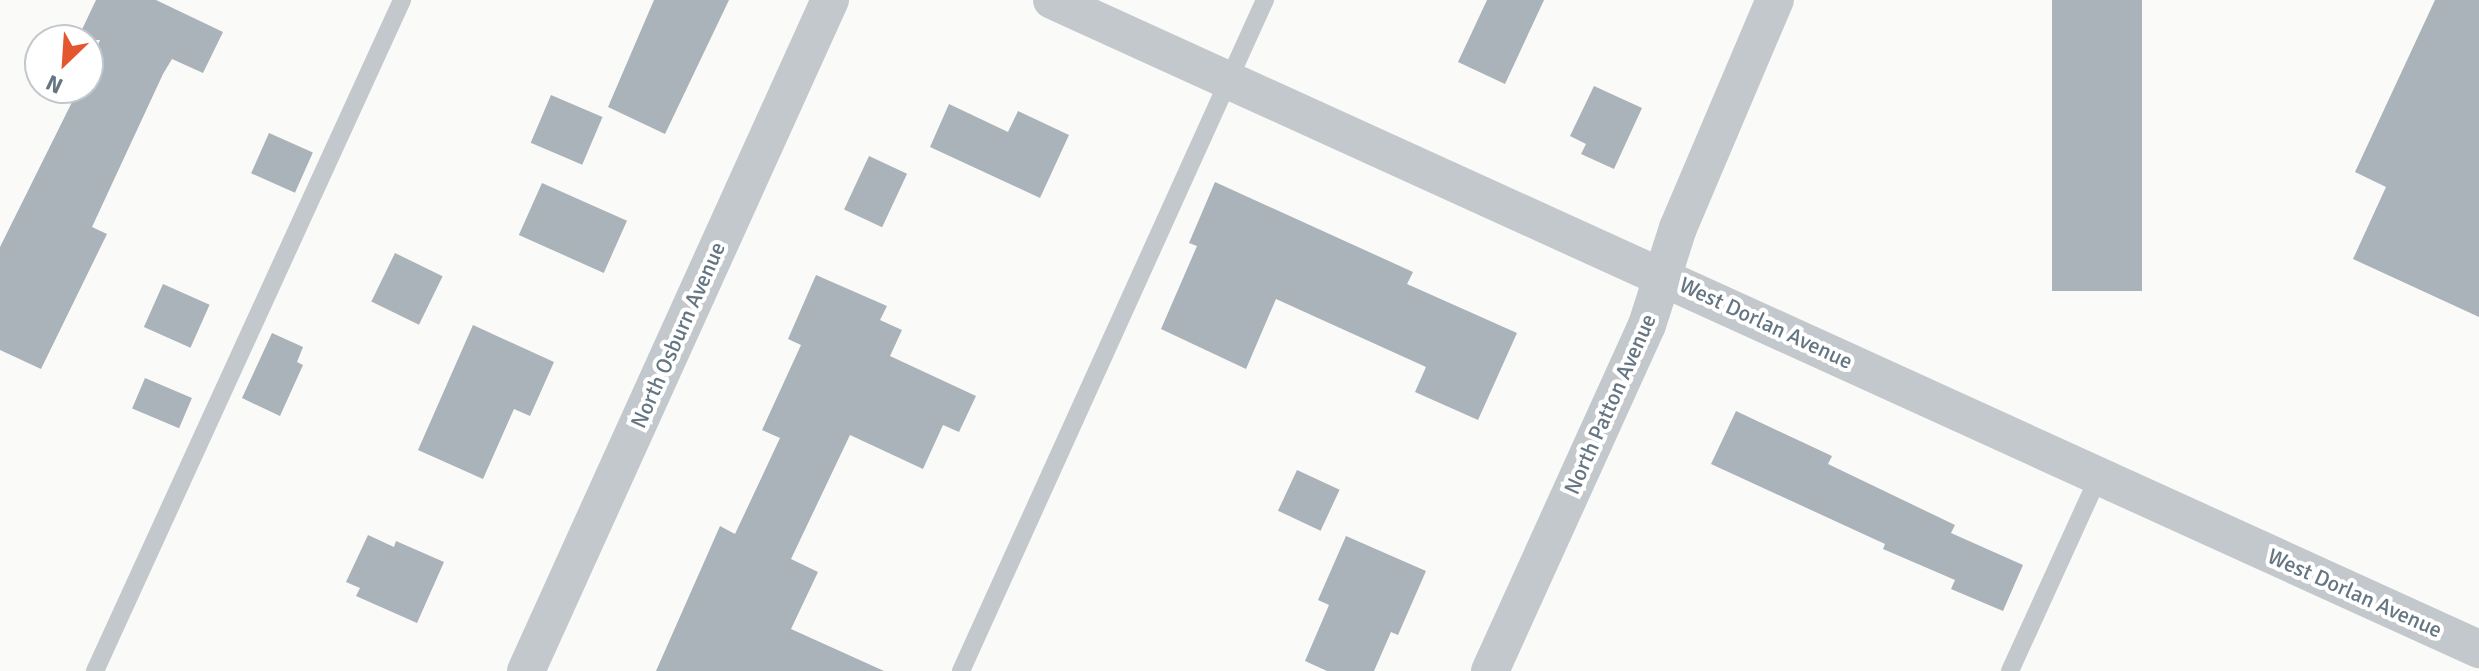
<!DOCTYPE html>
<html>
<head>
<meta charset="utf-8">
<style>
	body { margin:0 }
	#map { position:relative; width:2479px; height:671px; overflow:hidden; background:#fafaf8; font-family:Signika,sans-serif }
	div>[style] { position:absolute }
	.building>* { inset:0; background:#aab3b9; transform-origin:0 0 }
	.service>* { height:18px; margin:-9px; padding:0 9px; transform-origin:9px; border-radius:9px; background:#c3c8cc }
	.minor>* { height:38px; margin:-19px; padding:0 19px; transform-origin:19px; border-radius:19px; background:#c3c8cc }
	span { translate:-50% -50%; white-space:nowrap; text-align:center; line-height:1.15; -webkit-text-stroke:8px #fff; paint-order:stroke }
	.street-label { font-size:22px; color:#657683 }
	.north { position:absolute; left:24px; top:24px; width:80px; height:80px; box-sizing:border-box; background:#fff; border:2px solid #c1c8cd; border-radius:50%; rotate:205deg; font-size:22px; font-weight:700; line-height:32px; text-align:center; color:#657683 }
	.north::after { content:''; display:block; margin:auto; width:28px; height:36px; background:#e4572e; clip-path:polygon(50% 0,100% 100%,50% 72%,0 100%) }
</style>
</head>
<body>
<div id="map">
	<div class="building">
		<div style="clip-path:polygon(96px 0,156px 0,223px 32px,203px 73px,172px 59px,163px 74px,92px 227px,107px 234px,41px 369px,0 350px,0 247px,79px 88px,88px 88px,88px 68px,100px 40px,77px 40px)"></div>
		<div style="clip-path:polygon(654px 0,729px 0,665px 134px,608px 107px)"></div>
		<div style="clip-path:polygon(1487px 0,1544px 0,1505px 84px,1458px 62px)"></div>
		<div style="left:2052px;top:0;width:90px;height:291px"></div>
		<div style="clip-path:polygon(2435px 0,2479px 0,2479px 317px,2353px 259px,2386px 187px,2355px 172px)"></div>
		<div style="clip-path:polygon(1594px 86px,1642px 108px,1614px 169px,1581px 154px,1586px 144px,1570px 136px)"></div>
		<div style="left:551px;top:95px;width:56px;height:52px;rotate:23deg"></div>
		<div style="clip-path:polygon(949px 104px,1008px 132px,1018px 111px,1069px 135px,1040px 198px,930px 147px)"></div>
		<div style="left:269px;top:133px;width:48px;height:44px;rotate:24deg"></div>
		<div style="left:869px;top:156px;width:42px;height:59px;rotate:25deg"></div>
		<div style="clip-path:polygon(1215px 182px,1413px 272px,1407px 284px,1517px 333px,1478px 420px,1415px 392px,1426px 367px,1276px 299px,1246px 369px,1161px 329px,1197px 246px,1189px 243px)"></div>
		<div style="left:542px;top:183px;width:93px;height:57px;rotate:24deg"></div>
		<div style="left:395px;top:253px;width:53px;height:54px;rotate:26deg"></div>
		<div style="clip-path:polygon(816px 275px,887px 306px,880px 320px,902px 330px,890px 356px,976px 396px,959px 432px,943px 425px,923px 469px,850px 435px,791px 559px,818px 572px,791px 629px,884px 671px,656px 671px,720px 526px,735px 534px,780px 438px,762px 430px,801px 345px,788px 339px)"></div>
		<div style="left:163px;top:284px;width:51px;height:47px;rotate:24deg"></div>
		<div style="clip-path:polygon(473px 325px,554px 362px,530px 416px,514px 409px,483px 479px,418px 450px)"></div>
		<div style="clip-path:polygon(272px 333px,303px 347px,297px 362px,303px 365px,280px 416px,242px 398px)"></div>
		<div style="left:145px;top:378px;width:51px;height:33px;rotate:23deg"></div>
		<div style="clip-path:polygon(1736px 411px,1832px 456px,1828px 464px,1955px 525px,1951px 533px,2023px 565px,2003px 611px,1951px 589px,1955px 580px,1883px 549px,1885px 544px,1711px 464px)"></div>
		<div style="left:1297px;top:470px;width:47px;height:45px;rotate:25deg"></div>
		<div style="clip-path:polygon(368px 535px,394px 547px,396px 541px,444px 562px,417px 623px,356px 596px,360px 588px,346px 582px)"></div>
		<div style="clip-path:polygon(1346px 536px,1426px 571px,1398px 635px,1391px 632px,1374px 671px,1327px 671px,1305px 661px,1329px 605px,1318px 600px)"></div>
	</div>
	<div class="service">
		<div style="left:95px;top:671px;width:738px;rotate:-65.41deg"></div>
		<div style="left:961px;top:671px;width:737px;rotate:-65.63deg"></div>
		<div style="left:2010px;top:671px;width:214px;rotate:-65.5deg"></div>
	</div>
	<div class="minor">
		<div style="left:1052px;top:0;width:1568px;rotate:24.46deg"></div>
		<div style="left:526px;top:671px;width:737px;rotate:-65.63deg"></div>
		<div style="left:1490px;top:671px;width:380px;rotate:-65.6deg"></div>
		<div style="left:1647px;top:325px;width:102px;rotate:-72.3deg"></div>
		<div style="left:1678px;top:228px;width:248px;rotate:-67deg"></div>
	</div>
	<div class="street-label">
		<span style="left:1766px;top:323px;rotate:25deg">West Dorlan Avenue</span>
		<span style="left:678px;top:335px;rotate:-66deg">North Osburn Avenue</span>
		<span style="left:1610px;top:404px;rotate:-66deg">North Patton Avenue</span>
		<span style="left:2355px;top:593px;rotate:24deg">West Dorlan Avenue</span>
	</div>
	<div class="north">N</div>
</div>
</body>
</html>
